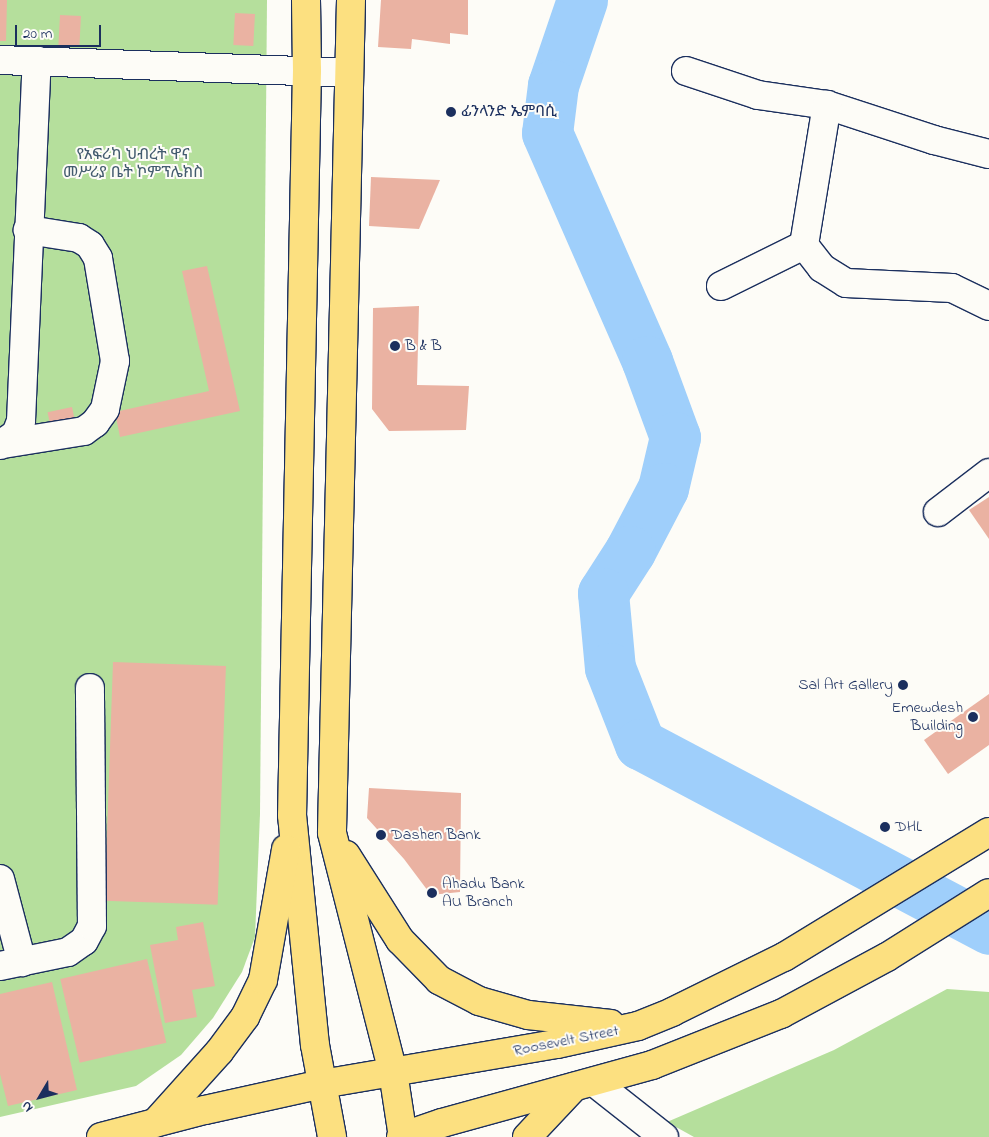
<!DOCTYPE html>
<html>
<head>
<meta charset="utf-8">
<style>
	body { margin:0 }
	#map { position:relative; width:989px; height:1137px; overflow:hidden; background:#fdfcf7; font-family:"Indie Flower","Noto Sans Ethiopic",sans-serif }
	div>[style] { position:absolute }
	.green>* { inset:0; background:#b5df9c }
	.river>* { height:51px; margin:-25.5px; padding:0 25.5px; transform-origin:25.5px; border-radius:25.5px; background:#9fcffb }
	.building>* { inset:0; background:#eab2a2; transform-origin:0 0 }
	.roads { filter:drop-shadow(1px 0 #1b2f5e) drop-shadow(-1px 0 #1b2f5e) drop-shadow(0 1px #1b2f5e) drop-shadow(0 -1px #1b2f5e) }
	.minor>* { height:28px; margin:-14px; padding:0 14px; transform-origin:14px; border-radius:14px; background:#fdfcf7 }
	.major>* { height:28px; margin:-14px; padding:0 14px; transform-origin:14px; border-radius:14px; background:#fce080 }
	.dots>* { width:14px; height:14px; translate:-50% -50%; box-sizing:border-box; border:2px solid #fdfcf7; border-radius:50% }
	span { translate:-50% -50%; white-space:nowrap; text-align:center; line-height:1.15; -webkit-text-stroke:4px #fdfcf7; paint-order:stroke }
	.poi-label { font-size:16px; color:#1b2f5e }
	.left { translate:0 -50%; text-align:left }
	.right { translate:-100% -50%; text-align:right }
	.park-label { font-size:16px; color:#425b6e }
	.street-label { font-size:16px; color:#1b2f5e }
	.north { position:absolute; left:15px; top:1072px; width:50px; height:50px; -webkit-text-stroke:4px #fdfcf7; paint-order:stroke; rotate:233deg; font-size:14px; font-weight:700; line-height:20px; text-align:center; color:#1b2f5e }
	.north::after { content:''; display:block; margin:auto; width:18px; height:22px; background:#1b2f5e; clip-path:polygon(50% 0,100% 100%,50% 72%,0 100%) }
	.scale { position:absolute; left:15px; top:25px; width:86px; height:22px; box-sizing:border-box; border:2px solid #1b2f5e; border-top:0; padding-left:6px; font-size:15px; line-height:18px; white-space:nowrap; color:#1b2f5e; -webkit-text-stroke:4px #fdfcf7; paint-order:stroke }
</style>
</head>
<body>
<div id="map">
	<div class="green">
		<div style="clip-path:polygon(0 0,267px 0,260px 814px,255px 937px,242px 972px,213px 1018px,181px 1055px,136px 1086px,0 1117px)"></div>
		<div style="clip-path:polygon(947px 989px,989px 992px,989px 1137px,694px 1137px,667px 1122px,834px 1050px)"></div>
	</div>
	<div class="river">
		<div style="left:582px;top:0;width:90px;rotate:108.8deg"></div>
		<div style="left:553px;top:85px;width:48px;rotate:97.1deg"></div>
		<div style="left:547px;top:133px;width:249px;rotate:66.3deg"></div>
		<div style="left:647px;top:361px;width:81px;rotate:69.8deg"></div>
		<div style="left:675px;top:437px;width:52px;rotate:103.2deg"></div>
		<div style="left:663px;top:488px;width:71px;rotate:117.6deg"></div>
		<div style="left:630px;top:551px;width:50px;rotate:122.7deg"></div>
		<div style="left:603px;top:593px;width:75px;rotate:84.7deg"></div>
		<div style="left:610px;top:668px;width:82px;rotate:68.5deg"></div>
		<div style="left:640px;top:744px;width:395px;rotate:27.9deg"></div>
	</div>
	<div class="building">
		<div style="clip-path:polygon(0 0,7px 0,6px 41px,0 41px)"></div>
		<div style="clip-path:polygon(381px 0,468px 0,468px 35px,450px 33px,450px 44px,412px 39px,411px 49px,378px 47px)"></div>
		<div style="left:235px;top:13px;width:20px;height:32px;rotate:3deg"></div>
		<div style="left:60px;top:15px;width:21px;height:31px;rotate:3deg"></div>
		<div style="clip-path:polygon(371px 177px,440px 180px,419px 229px,369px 226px)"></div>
		<div style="clip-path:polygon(207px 266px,240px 411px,120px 437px,115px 412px,209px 391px,182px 271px)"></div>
		<div style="clip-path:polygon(419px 306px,417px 385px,469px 386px,466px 430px,389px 431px,372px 409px,373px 308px)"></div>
		<div style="left:72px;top:407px;width:19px;height:25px;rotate:78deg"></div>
		<div style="clip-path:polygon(989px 497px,989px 539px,969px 510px)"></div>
		<div style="left:113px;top:662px;width:113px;height:239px;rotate:2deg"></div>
		<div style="clip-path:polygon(989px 694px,989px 745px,948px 774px,924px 740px)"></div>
		<div style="clip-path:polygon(369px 788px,461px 793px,460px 892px,431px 895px,404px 859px,367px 818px)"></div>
		<div style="clip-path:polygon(203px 922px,215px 986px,192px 990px,197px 1017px,165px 1023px,150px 945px,178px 940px,176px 927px)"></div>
		<div style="left:147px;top:959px;width:86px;height:89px;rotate:77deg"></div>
		<div style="clip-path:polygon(52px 982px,77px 1090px,8px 1106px,0 1074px,0 994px)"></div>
	</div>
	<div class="roads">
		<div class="minor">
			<div style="left:0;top:60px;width:349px;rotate:2.1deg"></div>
			<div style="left:686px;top:71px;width:76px;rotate:18.4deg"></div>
			<div style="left:758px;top:95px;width:70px;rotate:8.2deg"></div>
			<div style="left:827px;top:105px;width:113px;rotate:18.1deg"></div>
			<div style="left:934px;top:140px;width:57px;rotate:14.3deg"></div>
			<div style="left:804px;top:245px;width:142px;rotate:-80.7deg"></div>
			<div style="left:721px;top:286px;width:93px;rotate:-26.3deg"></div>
			<div style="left:804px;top:245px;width:29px;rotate:52deg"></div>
			<div style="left:822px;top:268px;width:28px;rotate:32deg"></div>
			<div style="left:846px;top:283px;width:106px;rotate:2.7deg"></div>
			<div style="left:952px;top:288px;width:41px;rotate:25.9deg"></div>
			<div style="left:3px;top:444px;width:82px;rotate:-9.1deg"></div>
			<div style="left:84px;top:431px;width:14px;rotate:-36deg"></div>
			<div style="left:95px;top:423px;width:17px;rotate:-54deg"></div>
			<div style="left:105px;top:409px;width:49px;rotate:-78.2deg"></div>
			<div style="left:115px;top:361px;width:104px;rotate:-99.4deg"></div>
			<div style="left:98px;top:258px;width:15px;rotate:-122deg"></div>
			<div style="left:90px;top:245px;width:13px;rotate:-148deg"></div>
			<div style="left:79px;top:238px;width:52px;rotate:-171.1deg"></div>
			<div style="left:0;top:445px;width:19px;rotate:-35deg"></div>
			<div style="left:16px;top:434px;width:14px;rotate:-69deg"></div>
			<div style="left:21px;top:421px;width:361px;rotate:-87.5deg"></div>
			<div style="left:938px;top:512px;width:64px;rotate:-37.4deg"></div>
			<div style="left:0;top:879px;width:86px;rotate:75.2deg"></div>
			<div style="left:0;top:966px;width:69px;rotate:-11.6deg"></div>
			<div style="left:68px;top:952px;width:19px;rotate:-35deg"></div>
			<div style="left:84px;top:941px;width:17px;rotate:-62deg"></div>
			<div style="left:92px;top:926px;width:238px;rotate:-90.5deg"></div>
			<div style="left:594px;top:1082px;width:89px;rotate:38.2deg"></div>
		</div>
		<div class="major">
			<div style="left:306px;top:0;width:70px;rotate:89.2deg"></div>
			<div style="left:307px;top:70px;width:745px;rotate:91.15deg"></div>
			<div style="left:292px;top:815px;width:231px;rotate:84.3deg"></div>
			<div style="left:315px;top:1045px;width:94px;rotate:79.5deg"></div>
			<div style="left:351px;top:0;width:833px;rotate:91.31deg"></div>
			<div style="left:332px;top:833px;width:247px;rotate:75.7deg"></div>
			<div style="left:393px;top:1072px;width:66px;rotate:81.3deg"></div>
			<div style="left:346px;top:855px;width:101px;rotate:57.6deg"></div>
			<div style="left:400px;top:940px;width:56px;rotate:45.7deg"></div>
			<div style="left:439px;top:980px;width:45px;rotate:27.7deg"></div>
			<div style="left:479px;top:1001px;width:51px;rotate:15.9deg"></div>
			<div style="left:528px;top:1015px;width:83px;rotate:6.2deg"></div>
			<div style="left:155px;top:1123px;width:96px;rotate:-48deg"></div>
			<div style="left:219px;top:1052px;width:44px;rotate:-53.4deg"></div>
			<div style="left:245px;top:1017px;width:41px;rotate:-64.1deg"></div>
			<div style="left:263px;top:980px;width:133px;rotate:-80deg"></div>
			<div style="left:101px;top:1137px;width:107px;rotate:-14.6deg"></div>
			<div style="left:205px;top:1110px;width:120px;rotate:-12.5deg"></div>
			<div style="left:322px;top:1084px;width:238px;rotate:-9.7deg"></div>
			<div style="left:557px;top:1044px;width:83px;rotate:-12.5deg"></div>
			<div style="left:638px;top:1026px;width:37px;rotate:-22deg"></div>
			<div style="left:672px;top:1012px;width:125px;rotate:-26.2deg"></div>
			<div style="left:784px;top:957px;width:240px;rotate:-31.4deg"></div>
			<div style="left:401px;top:1137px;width:43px;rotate:-18.9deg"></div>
			<div style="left:442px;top:1123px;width:218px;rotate:-15.4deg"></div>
			<div style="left:652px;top:1065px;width:139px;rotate:-21.6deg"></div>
			<div style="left:781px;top:1014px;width:120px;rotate:-28.3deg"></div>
			<div style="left:887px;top:957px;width:120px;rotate:-32.1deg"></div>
			<div style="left:527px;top:1137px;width:69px;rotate:-46.8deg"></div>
		</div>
	</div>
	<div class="dots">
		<div style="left:451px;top:112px;background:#1b2f5e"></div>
		<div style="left:395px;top:346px;background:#1b2f5e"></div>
		<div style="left:903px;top:685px;background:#1b2f5e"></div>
		<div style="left:973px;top:717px;background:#1b2f5e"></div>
		<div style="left:885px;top:827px;background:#1b2f5e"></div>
		<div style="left:381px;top:835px;background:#1b2f5e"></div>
		<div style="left:432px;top:893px;background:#1b2f5e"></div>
	</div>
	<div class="poi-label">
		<span class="left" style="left:461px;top:112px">ፊንላንድ ኤምባሲ</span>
		<span class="left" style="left:405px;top:346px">B &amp; B</span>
		<span class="right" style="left:893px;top:685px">Sal Art Gallery</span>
		<span class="right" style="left:963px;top:717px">Emewdesh<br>Building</span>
		<span class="left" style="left:895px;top:827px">DHL</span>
		<span class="left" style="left:391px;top:835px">Dashen Bank</span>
		<span class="left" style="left:442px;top:893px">Ahadu Bank<br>AU Branch</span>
	</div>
	<div class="park-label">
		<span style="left:133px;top:164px">የአፍሪካ ህብረት ዋና<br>መሥሪያ ቤት ኮምፕሌክስ</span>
	</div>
	<div class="street-label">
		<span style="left:566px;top:1041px;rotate:-11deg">Roosevelt Street</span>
	</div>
	<div class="north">N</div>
	<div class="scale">20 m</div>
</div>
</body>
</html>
